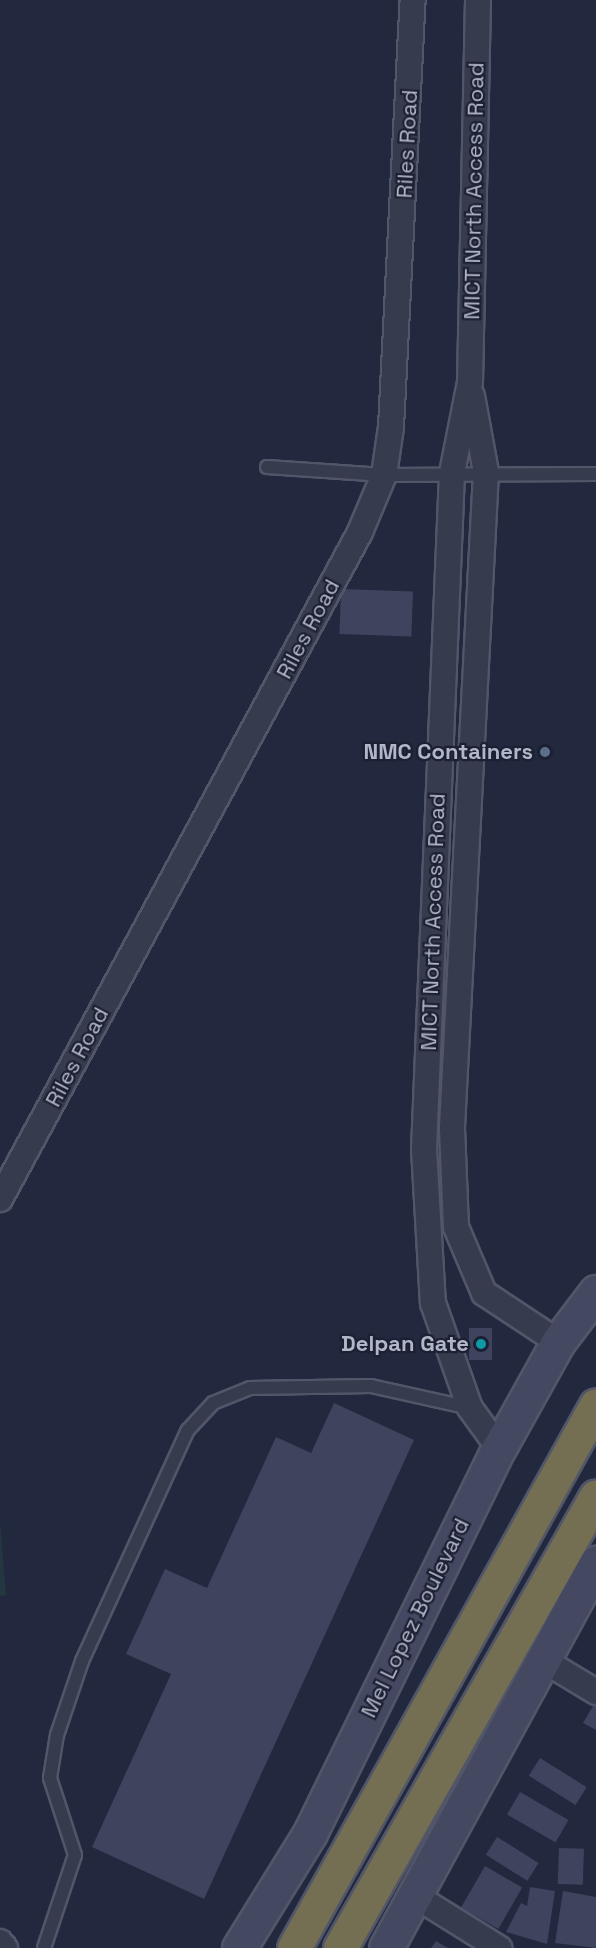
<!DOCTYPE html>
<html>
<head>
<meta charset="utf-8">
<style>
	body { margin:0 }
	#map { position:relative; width:596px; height:1948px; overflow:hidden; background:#22283e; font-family:"Space Grotesk",sans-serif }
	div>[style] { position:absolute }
	.green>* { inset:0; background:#24363f }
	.building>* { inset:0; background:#3e445e; transform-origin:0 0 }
	.roads { filter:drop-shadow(2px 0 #525669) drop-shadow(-2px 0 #525669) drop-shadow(0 2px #525669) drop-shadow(0 -2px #525669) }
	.lane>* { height:12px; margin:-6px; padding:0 6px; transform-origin:6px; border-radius:6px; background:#373b4e }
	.street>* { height:24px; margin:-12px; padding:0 12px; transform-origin:12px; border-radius:12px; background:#373b4e }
	.secondary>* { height:33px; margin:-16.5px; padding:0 16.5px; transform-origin:16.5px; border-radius:16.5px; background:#444861 }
	.highway>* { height:33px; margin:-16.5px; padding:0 16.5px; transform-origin:16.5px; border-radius:16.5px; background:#746f53 }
	.dots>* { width:16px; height:16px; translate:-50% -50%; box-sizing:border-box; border:3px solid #1c2033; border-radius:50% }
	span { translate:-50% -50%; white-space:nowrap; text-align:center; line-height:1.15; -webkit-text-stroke:4.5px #1c2033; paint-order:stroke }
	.street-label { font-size:22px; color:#b2b6c9 }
	.poi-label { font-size:22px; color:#b2b6c9; font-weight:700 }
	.right { translate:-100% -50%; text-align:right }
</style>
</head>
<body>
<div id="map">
	<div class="green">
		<div style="clip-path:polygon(0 1521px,6px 1595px,0 1596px)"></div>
	</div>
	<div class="building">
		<div style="left:341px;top:589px;width:72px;height:45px;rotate:2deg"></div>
		<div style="left:469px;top:1328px;width:23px;height:32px"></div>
		<div style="clip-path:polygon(334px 1403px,414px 1440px,204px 1899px,92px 1847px,171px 1674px,126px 1654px,165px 1569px,207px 1588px,276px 1437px,311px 1453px)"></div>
		<div style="clip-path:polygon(596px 1701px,596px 1730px,583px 1723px)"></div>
		<div style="left:540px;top:1758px;width:55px;height:21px;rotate:32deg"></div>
		<div style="left:520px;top:1792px;width:56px;height:26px;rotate:30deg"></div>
		<div style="left:497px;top:1837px;width:49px;height:21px;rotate:32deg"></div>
		<div style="left:559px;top:1848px;width:25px;height:36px;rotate:2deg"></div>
		<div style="left:485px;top:1866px;width:43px;height:48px;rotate:30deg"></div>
		<div style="clip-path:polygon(530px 1887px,555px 1891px,547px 1944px,506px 1932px,521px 1903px,527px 1906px)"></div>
		<div style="clip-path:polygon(563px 1891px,596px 1897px,596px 1948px,555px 1943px)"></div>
		<div style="clip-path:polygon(436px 1941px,448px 1948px,431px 1948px)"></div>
	</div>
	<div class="roads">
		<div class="lane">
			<div style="left:267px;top:467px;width:117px;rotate:3.9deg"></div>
			<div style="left:384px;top:475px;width:212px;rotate:-0.3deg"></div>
			<div style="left:44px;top:1948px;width:98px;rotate:-71.6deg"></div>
			<div style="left:75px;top:1855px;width:81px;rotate:-108deg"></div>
			<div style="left:50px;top:1778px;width:44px;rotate:-80.8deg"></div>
			<div style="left:57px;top:1735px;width:78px;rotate:-71.3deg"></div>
			<div style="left:82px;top:1661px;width:254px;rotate:-65.4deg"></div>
			<div style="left:188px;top:1430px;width:37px;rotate:-47deg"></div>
			<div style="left:213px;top:1403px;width:40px;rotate:-22deg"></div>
			<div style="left:250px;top:1388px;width:121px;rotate:-0.9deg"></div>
			<div style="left:371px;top:1386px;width:101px;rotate:12.5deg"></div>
		</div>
		<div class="street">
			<div style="left:478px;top:0;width:382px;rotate:91.2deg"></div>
			<div style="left:470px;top:382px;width:93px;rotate:101.2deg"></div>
			<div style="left:452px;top:473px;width:677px;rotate:92.37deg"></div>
			<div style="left:424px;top:1149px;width:154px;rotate:86.7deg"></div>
			<div style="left:433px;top:1303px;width:111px;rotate:70.6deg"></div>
			<div style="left:470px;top:1408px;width:49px;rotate:54.1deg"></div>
			<div style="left:472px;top:396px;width:77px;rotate:79.6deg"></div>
			<div style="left:486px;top:472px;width:657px;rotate:92.97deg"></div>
			<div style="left:452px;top:1128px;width:99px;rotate:87.7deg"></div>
			<div style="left:456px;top:1227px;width:72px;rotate:67deg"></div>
			<div style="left:484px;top:1293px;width:89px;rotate:33.5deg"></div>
			<div style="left:0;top:1199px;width:758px;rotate:-61.64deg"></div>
			<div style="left:360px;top:532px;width:62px;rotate:-67.2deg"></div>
			<div style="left:384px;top:475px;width:49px;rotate:-81.7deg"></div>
			<div style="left:391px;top:427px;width:428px;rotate:-87.1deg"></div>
			<div style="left:543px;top:1660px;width:62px;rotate:31.1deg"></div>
			<div style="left:417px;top:1897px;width:97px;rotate:31.9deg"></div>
			<div style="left:0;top:1942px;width:8px;rotate:50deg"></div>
		</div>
		<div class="secondary">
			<div style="left:239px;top:1948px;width:135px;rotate:-58.3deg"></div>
			<div style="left:310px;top:1833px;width:429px;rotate:-63.9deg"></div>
			<div style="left:499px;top:1448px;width:121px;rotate:-60.9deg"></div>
			<div style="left:558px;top:1342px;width:63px;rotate:-52.8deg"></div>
			<div style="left:386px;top:1948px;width:439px;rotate:-61.4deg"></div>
		</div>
		<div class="highway">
			<div style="left:294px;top:1948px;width:621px;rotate:-60.92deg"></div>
			<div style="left:340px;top:1948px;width:519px;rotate:-60.47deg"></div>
		</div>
	</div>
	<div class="dots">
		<div style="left:545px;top:752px;background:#5c6f8a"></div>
		<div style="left:481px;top:1344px;background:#0f9aa8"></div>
	</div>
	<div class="street-label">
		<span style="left:407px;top:144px;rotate:-87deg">Riles Road</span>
		<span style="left:474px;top:191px;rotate:-89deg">MICT North Access Road</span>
		<span style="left:308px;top:629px;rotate:-62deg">Riles Road</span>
		<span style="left:433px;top:922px;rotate:-88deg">MICT North Access Road</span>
		<span style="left:77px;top:1057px;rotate:-62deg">Riles Road</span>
		<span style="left:415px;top:1618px;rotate:-64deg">Mel Lopez Boulevard</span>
	</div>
	<div class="poi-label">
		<span class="right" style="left:533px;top:752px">NMC Containers</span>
		<span class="right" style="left:469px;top:1344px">Delpan Gate</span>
	</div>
</div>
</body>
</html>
